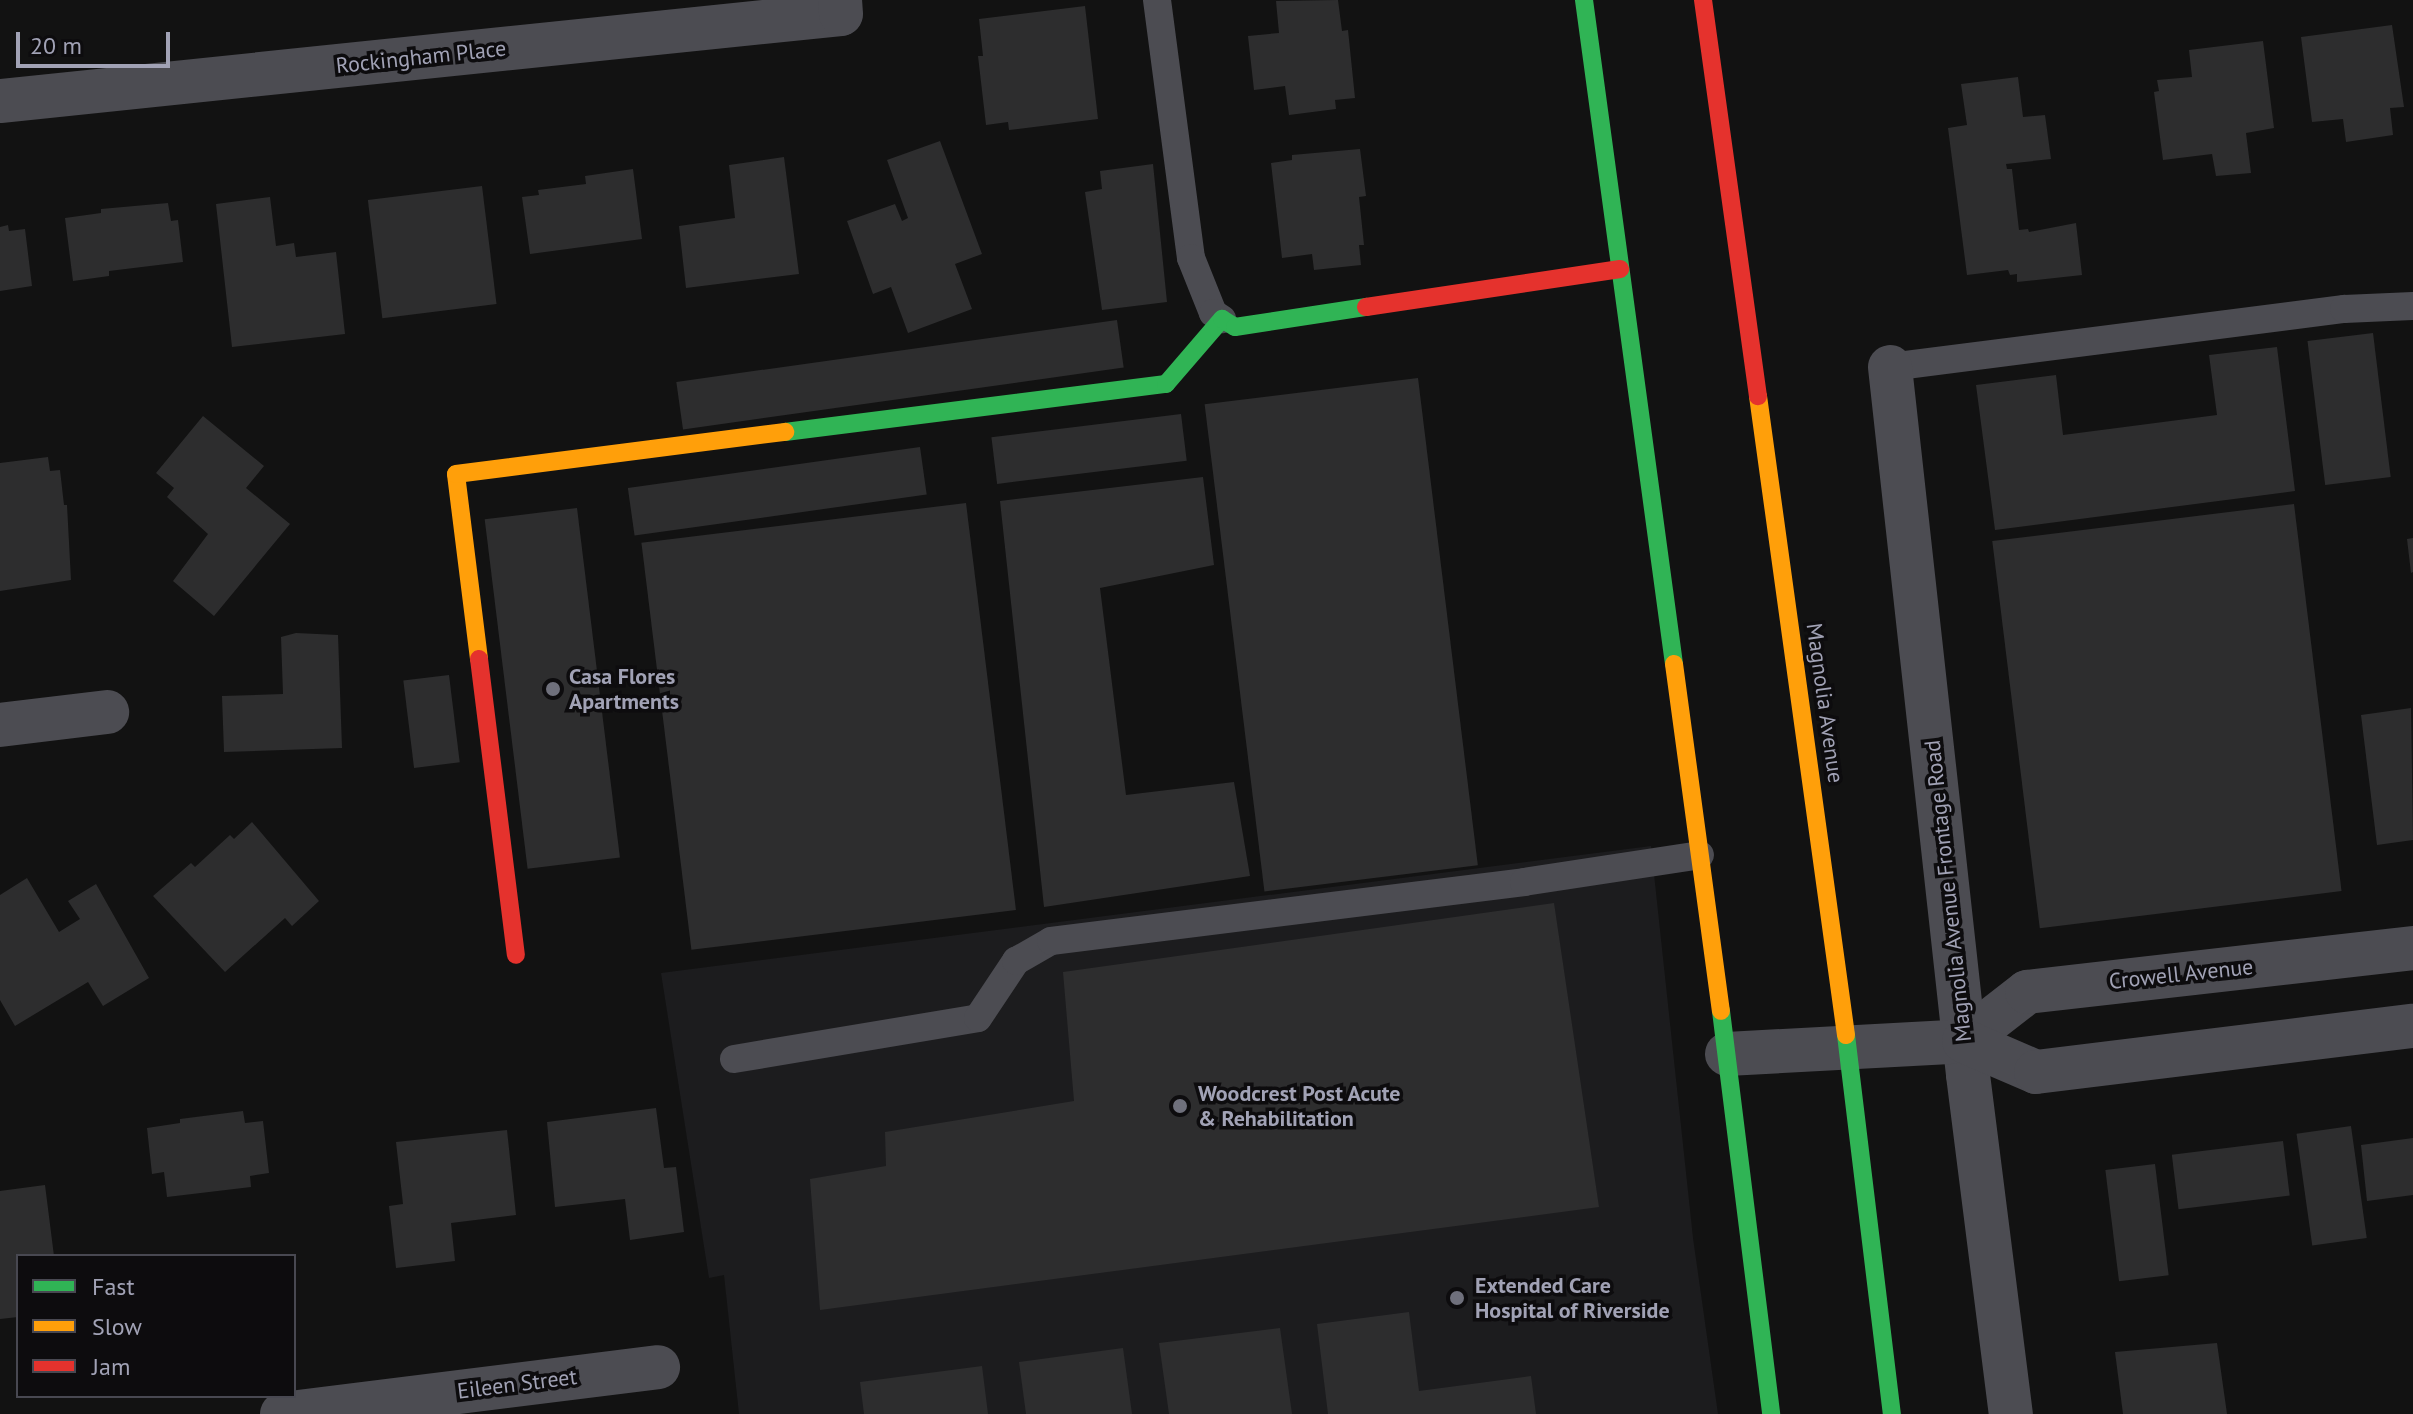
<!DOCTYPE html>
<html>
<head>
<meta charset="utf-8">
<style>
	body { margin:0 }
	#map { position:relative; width:2413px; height:1414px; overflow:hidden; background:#121212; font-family:"PT Sans",sans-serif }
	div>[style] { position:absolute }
	.built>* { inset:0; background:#1c1c1e }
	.building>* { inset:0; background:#2d2d2e; transform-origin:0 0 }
	.lane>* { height:28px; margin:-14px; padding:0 14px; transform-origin:14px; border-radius:14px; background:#4c4c52 }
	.street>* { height:44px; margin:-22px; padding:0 22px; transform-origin:22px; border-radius:22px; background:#4c4c52 }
	.fast>* { height:18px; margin:-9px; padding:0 9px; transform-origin:9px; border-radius:9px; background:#30b455 }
	.slow>* { height:18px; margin:-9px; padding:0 9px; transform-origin:9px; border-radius:9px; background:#ff9f0a }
	.jam>* { height:18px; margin:-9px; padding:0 9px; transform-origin:9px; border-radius:9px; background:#e5322d }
	.dots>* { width:22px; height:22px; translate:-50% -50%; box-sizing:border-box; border:4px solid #0d0c0e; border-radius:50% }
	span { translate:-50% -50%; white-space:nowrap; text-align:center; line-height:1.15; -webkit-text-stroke:7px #0d0c0e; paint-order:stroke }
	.street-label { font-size:22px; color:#a1a2b5 }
	.poi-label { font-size:22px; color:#a1a2b5; font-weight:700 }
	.left { translate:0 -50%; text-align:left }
	.legend { position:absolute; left:16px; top:1254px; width:280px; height:144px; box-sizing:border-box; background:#0d0c0e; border:2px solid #484851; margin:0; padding:10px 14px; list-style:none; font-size:24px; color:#a1a2b5 }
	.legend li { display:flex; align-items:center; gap:16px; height:40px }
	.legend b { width:40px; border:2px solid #484851 }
	.scale { position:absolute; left:16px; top:32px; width:154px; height:36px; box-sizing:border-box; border:4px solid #a1a2b5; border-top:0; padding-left:10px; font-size:24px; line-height:28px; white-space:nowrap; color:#a1a2b5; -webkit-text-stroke:6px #0d0c0e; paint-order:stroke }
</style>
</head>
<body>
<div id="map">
	<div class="built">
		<div style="clip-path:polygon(1651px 846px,1693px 1238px,1718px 1414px,739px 1414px,724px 1275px,709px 1278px,661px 973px)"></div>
	</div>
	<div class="building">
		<div style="clip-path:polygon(1338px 0,1342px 31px,1348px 30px,1355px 98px,1335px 100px,1336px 109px,1289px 115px,1285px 86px,1254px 90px,1248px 36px,1279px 33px,1276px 1px)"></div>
		<div style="clip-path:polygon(1085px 6px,1098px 119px,1009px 130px,1008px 122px,986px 125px,978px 56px,983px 56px,979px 19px)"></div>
		<div style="clip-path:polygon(2392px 25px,2404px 107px,2390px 108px,2393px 135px,2346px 142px,2343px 119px,2312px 122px,2301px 37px)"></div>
		<div style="clip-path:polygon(2263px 41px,2274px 128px,2246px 133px,2251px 173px,2216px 176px,2212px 154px,2163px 160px,2154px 92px,2159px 91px,2157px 80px,2192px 77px,2189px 50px)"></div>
		<div style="clip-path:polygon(2018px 77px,2023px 117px,2045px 115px,2051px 159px,2006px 164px,2007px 169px,2012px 169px,2019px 230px,2028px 229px,2029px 232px,2076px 223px,2082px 275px,2017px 282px,2017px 274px,2010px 275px,2008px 270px,1967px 275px,1948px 128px,1967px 125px,1961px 84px)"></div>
		<div style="clip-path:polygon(940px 141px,982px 254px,955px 264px,972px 309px,908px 333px,891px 287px,873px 294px,847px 221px,895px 204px,902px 221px,908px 218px,887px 160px)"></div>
		<div style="clip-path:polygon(1360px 149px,1366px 196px,1359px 197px,1364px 245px,1359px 245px,1361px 265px,1314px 270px,1312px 254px,1282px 258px,1271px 163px,1292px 160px,1292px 155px)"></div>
		<div style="clip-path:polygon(784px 157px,799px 274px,686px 288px,679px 226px,735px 218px,729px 165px)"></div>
		<div style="clip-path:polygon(1153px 164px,1167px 302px,1102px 310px,1085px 192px,1102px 189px,1100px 171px)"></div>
		<div style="clip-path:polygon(633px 169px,642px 239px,530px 254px,522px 197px,539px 195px,538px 190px,586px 184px,585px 176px)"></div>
		<div style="left:482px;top:186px;width:119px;height:115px;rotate:83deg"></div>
		<div style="clip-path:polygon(270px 197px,276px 246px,294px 243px,296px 257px,336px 252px,345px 334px,232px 347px,216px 204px)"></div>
		<div style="clip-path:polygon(168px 203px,171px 221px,178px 220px,183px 262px,109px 271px,109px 276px,73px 281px,65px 218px,101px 213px,101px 209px)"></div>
		<div style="clip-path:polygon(8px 225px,9px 231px,25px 229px,32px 286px,0 291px,0 227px)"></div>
		<div style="left:1117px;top:320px;width:48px;height:445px;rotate:82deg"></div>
		<div style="left:2373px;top:333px;width:145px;height:66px;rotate:83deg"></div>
		<div style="clip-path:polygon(2277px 347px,2295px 491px,1995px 530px,1976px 385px,2056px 375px,2063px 435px,2217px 415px,2209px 355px)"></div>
		<div style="left:1418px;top:378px;width:491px;height:215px;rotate:83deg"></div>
		<div style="left:1181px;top:414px;width:47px;height:191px;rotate:83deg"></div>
		<div style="clip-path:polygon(203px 416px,264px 466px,246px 488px,290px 524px,214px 616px,173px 581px,208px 534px,167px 497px,174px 488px,156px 473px)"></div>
		<div style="left:920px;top:447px;width:48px;height:295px;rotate:82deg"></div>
		<div style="clip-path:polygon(48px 457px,50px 471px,60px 470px,64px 505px,67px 505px,71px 580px,0 591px,0 463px)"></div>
		<div style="clip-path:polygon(1203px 477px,1214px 565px,1100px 588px,1126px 795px,1234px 782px,1250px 876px,1044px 907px,1000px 501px)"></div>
		<div style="left:966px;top:503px;width:410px;height:327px;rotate:83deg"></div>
		<div style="left:2294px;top:504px;width:390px;height:304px;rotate:83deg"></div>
		<div style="left:577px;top:508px;width:352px;height:93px;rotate:83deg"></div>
		<div style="clip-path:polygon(2413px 538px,2413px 572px,2411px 573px,2407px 539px)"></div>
		<div style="clip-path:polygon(296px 633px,338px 635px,342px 748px,224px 752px,222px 696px,283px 694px,281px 637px)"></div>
		<div style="left:449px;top:675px;width:88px;height:46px;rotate:83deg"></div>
		<div style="clip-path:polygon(2411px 708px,2413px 840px,2377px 845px,2361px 715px)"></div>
		<div style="clip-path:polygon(252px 822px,319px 901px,292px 926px,285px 918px,225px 972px,153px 896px,191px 863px,195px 867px,230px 835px,234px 839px)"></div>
		<div style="clip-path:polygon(27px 878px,59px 932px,80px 919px,68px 901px,96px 884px,149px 978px,103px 1006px,88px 982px,15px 1026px,0 1000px,0 895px)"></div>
		<div style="clip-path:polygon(1554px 903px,1599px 1207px,820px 1310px,810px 1179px,886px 1166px,885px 1132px,1074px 1101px,1063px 972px)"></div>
		<div style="clip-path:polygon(656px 1108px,664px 1168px,676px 1167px,684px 1232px,630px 1240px,625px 1199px,555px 1207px,547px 1122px)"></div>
		<div style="clip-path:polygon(243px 1111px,245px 1123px,263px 1121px,269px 1173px,250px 1176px,251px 1187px,167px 1197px,164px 1172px,152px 1174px,147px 1128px,180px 1123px,180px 1119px)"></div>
		<div style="left:2351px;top:1126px;width:113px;height:55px;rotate:82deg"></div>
		<div style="clip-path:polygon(507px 1130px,516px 1215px,451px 1223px,455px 1261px,396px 1268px,389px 1206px,403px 1204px,396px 1142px)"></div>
		<div style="clip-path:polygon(2413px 1138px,2413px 1195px,2367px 1201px,2361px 1145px)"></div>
		<div style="left:2283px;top:1141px;width:55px;height:112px;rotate:83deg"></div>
		<div style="left:2155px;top:1164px;width:112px;height:50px;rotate:83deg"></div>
		<div style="clip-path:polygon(45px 1185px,54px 1256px,18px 1256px,18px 1317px,0 1319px,0 1191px)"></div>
		<div style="clip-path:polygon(1409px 1312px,1419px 1391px,1531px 1376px,1536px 1414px,1328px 1414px,1317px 1324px)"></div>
		<div style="clip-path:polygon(1280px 1328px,1292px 1414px,1169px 1414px,1159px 1343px)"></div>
		<div style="clip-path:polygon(2217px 1343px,2227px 1414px,2123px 1414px,2115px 1352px)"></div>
		<div style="clip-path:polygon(1123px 1348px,1132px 1414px,1026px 1414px,1019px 1362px)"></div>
		<div style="clip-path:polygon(982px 1366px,988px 1414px,864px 1414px,860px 1382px)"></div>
	</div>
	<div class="lane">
		<div style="left:1157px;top:0;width:260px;rotate:82.5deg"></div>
		<div style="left:1191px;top:258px;width:59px;rotate:68.2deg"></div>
		<div style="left:1213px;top:313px;width:11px;rotate:34deg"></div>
		<div style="left:1890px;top:367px;width:458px;rotate:-7.3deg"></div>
		<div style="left:2344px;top:309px;width:69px;rotate:-2.5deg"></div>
		<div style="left:734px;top:1059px;width:247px;rotate:-9.5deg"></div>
		<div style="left:978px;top:1018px;width:69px;rotate:-56.3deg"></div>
		<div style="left:1016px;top:961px;width:40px;rotate:-29.7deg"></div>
		<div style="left:1051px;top:941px;width:477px;rotate:-7.1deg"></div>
		<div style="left:1524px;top:882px;width:178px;rotate:-8.7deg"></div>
	</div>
	<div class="street">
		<div style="left:0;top:101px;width:845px;rotate:-5.91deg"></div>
		<div style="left:841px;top:14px;width:14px;rotate:-94deg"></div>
		<div style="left:1890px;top:367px;width:712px;rotate:83.71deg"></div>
		<div style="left:1968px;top:1075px;width:342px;rotate:82.8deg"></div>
		<div style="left:0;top:725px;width:108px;rotate:-6.9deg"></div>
		<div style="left:1964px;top:1041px;width:80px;rotate:-37.9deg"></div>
		<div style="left:2027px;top:992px;width:388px;rotate:-6.5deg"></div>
		<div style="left:1727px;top:1054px;width:237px;rotate:-3.1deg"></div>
		<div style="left:1964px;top:1041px;width:78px;rotate:23.3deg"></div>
		<div style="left:2036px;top:1072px;width:380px;rotate:-7deg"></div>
		<div style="left:282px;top:1414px;width:379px;rotate:-7.1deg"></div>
	</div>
	<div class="fast">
		<div style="left:1584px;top:0;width:670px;rotate:82.28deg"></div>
		<div style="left:785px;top:432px;width:384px;rotate:-7.2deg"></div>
		<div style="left:1166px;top:384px;width:86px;rotate:-49.3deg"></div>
		<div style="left:1222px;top:319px;width:15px;rotate:32deg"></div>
		<div style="left:1235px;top:327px;width:133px;rotate:-8.7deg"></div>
		<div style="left:1721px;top:1011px;width:406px;rotate:82.9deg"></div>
		<div style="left:1846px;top:1035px;width:382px;rotate:83.1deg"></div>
	</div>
	<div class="slow">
		<div style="left:1758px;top:396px;width:645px;rotate:82.16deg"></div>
		<div style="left:479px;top:659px;width:186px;rotate:-97.1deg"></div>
		<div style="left:456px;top:474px;width:332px;rotate:-7.3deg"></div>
		<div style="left:1674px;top:664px;width:350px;rotate:82.3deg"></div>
	</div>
	<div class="jam">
		<div style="left:1703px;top:0;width:400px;rotate:82.1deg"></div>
		<div style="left:1366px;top:307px;width:257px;rotate:-8.5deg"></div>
		<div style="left:479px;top:659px;width:298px;rotate:82.9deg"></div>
	</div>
	<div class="dots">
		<div style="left:553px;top:689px;background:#6f707c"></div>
		<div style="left:1180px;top:1106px;background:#6f707c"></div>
		<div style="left:1457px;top:1298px;background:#6f707c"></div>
	</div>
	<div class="street-label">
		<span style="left:421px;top:57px;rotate:-6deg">Rockingham Place</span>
		<span style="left:1825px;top:703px;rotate:82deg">Magnolia Avenue</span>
		<span style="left:1948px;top:891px;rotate:-96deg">Magnolia Avenue Frontage Road</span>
		<span style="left:2181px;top:974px;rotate:-6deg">Crowell Avenue</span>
		<span style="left:517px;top:1384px;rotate:-7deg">Eileen Street</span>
	</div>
	<div class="poi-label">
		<span class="left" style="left:569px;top:689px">Casa Flores<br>Apartments</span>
		<span class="left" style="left:1198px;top:1106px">Woodcrest Post Acute<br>&amp; Rehabilitation</span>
		<span class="left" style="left:1475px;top:1298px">Extended Care<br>Hospital of Riverside</span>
	</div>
	<ul class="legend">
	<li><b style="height:10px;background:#30b455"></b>Fast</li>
	<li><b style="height:10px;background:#ff9f0a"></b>Slow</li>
	<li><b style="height:10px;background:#e5322d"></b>Jam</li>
	</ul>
	<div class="scale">20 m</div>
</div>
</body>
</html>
